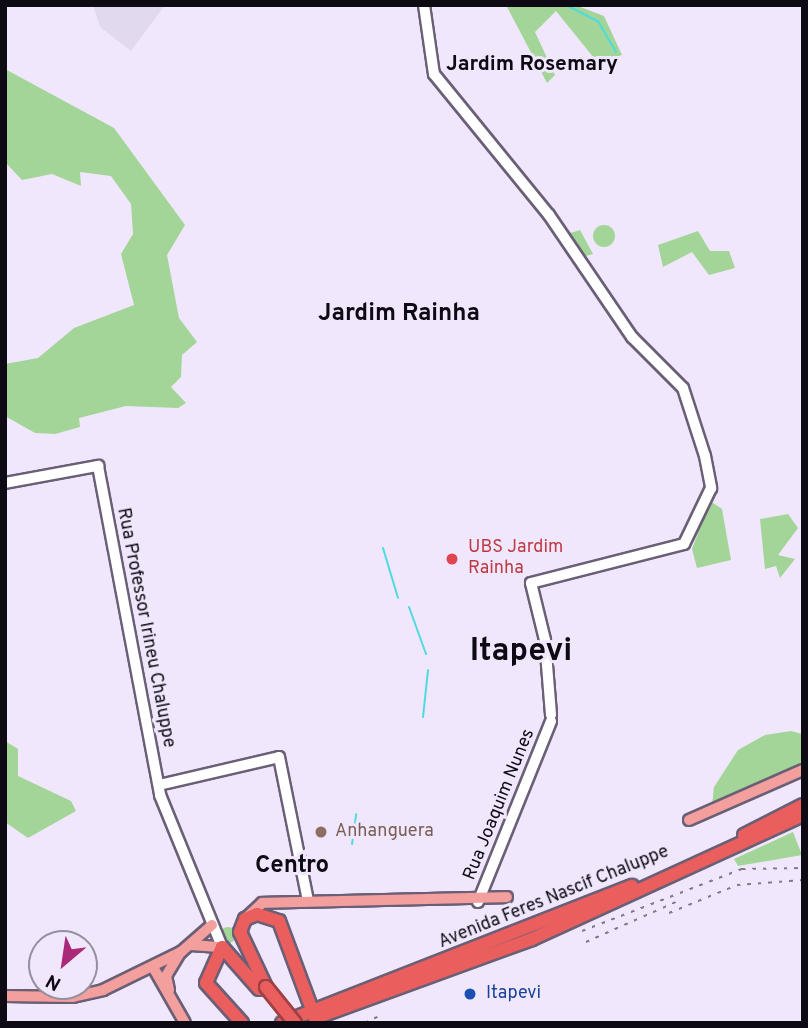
<!DOCTYPE html>
<html>
<head>
<meta charset="utf-8">
<style>
	body { margin:0 }
	#map { position:relative; width:808px; height:1028px; overflow:hidden; background:#f0e7fc; font-family:Overpass,sans-serif }
	div>[style] { position:absolute }
	.industrial>* { inset:0; background:#e1d9ee }
	.green>* { inset:0; background:#a3d598 }
	.round { border-radius:50% }
	.stream>* { height:2px; margin:-1px; padding:0 1px; transform-origin:1px; border-radius:1px; background:#4ddbe0 }
	.roads { filter:drop-shadow(2px 0 #6a5f76) drop-shadow(-2px 0 #6a5f76) drop-shadow(0 2px #6a5f76) drop-shadow(0 -2px #6a5f76) }
	.secondary>* { height:10px; margin:-5px; padding:0 5px; transform-origin:5px; border-radius:5px; background:#fff }
	.primary>* { height:10px; margin:-5px; padding:0 5px; transform-origin:5px; border-radius:5px; background:#f29f9e }
	.highway>* { height:12px; margin:-6px; padding:0 6px; transform-origin:6px; border-radius:6px; background:#ea5f5d }
	.rail>* { height:2px; margin-top:-1px; transform-origin:0; background:repeating-linear-gradient(90deg,#817a89 0 3.5px,transparent 0 10.5px) }
	.bridges { filter:drop-shadow(2px 0 #9d4143) drop-shadow(-2px 0 #9d4143) drop-shadow(0 2px #9d4143) drop-shadow(0 -2px #9d4143) }
	.highway-bridge>* { height:12px; margin:-6px; padding:0 6px; transform-origin:6px; border-radius:6px; background:#ea5f5d }
	.dots>* { width:19px; height:19px; translate:-50% -50%; box-sizing:border-box; border:4px solid #f0e7fc; border-radius:50% }
	span { translate:-50% -50%; white-space:nowrap; text-align:center; line-height:1.15; -webkit-text-stroke:6px #f0e7fc; paint-order:stroke }
	.health-label { font-size:18px; color:#be3a42 }
	.left { translate:0 -50%; text-align:left }
	.street-label { font-size:18px; color:#0e0a13 }
	.education-label { font-size:18px; color:#785e54 }
	.transit-label { font-size:18px; color:#164399 }
	.quarter-label { font-size:21px; color:#0e0a13; font-weight:700 }
	.district-label { font-size:24px; color:#0e0a13; font-weight:700 }
	.town-label { font-size:32px; color:#0e0a13; font-weight:700 }
	.frame { position:absolute; inset:0; border:7px solid #0e0a13; pointer-events:none }
	.north { position:absolute; left:28px; top:930px; width:70px; height:70px; box-sizing:border-box; background:#f0e7fc; border:2px solid #968f9f; border-radius:50%; rotate:209deg; font-size:19px; font-weight:700; line-height:28px; text-align:center; color:#0e0a13 }
	.north::after { content:''; display:block; margin:auto; width:24px; height:32px; background:#aa2a79; clip-path:polygon(50% 0,100% 100%,50% 72%,0 100%) }
</style>
</head>
<body>
<div id="map">
	<div class="industrial">
		<div style="clip-path:polygon(93px 5px,165px 5px,131px 51px,100px 27px)"></div>
	</div>
	<div class="green">
		<div style="clip-path:polygon(506px 5px,575px 5px,604px 16px,622px 55px,598px 63px,556px 11px,535px 32px,555px 75px,547px 83px)"></div>
		<div style="clip-path:polygon(5px 69px,114px 128px,185px 225px,167px 255px,179px 318px,197px 342px,182px 355px,181px 377px,171px 387px,186px 403px,178px 408px,126px 406px,79px 418px,80px 427px,55px 434px,35px 433px,5px 416px,5px 364px,38px 358px,74px 328px,134px 305px,121px 254px,133px 234px,131px 204px,111px 176px,80px 172px,81px 186px,52px 174px,22px 180px,5px 162px)"></div>
		<div class="round" style="left:593px;top:225px;width:22px;height:22px"></div>
		<div style="clip-path:polygon(580px 230px,593px 254px,586px 256px,570px 233px)"></div>
		<div style="clip-path:polygon(698px 231px,710px 251px,729px 251px,735px 268px,709px 275px,692px 252px,663px 267px,658px 245px)"></div>
		<div style="clip-path:polygon(710px 501px,722px 509px,731px 560px,697px 568px,692px 549px)"></div>
		<div style="clip-path:polygon(788px 514px,798px 528px,778px 555px,795px 559px,780px 578px,776px 566px,765px 569px,760px 519px)"></div>
		<div style="clip-path:polygon(791px 731px,802px 734px,803px 764px,712px 805px,714px 787px,738px 750px,765px 735px)"></div>
		<div style="clip-path:polygon(5px 741px,18px 749px,18px 776px,71px 801px,76px 811px,28px 838px,5px 822px)"></div>
		<div style="clip-path:polygon(793px 832px,802px 855px,738px 866px,734px 859px)"></div>
		<div class="round" style="left:220px;top:927px;width:16px;height:16px"></div>
	</div>
	<div class="stream">
		<div style="left:566px;top:5px;width:36px;rotate:27deg"></div>
		<div style="left:598px;top:21px;width:36px;rotate:60deg"></div>
		<div style="left:383px;top:548px;width:52px;rotate:73.3deg"></div>
		<div style="left:409px;top:607px;width:50px;rotate:70.1deg"></div>
		<div style="left:423px;top:717px;width:47px;rotate:-83.9deg"></div>
		<div style="left:352px;top:844px;width:30px;rotate:-82deg"></div>
	</div>
	<div class="roads">
		<div class="secondary">
			<div style="left:424px;top:5px;width:70px;rotate:81.8deg"></div>
			<div style="left:434px;top:74px;width:182px;rotate:50.8deg"></div>
			<div style="left:549px;top:215px;width:148px;rotate:55.8deg"></div>
			<div style="left:632px;top:337px;width:72px;rotate:45deg"></div>
			<div style="left:683px;top:388px;width:71px;rotate:72.1deg"></div>
			<div style="left:705px;top:456px;width:33px;rotate:79deg"></div>
			<div style="left:711px;top:488px;width:62px;rotate:115.7deg"></div>
			<div style="left:684px;top:544px;width:158px;rotate:165.7deg"></div>
			<div style="left:531px;top:583px;width:59px;rotate:76.2deg"></div>
			<div style="left:545px;top:640px;width:75px;rotate:85.4deg"></div>
			<div style="left:5px;top:483px;width:95px;rotate:-10.4deg"></div>
			<div style="left:98px;top:466px;width:335px;rotate:79.3deg"></div>
			<div style="left:160px;top:795px;width:164px;rotate:67.8deg"></div>
			<div style="left:159px;top:785px;width:123px;rotate:-13.1deg"></div>
			<div style="left:279px;top:757px;width:147px;rotate:78.6deg"></div>
			<div style="left:478px;top:902px;width:195px;rotate:-68deg"></div>
		</div>
		<div class="primary">
			<div style="left:689px;top:820px;width:124px;rotate:-23.7deg"></div>
			<div style="left:245px;top:919px;width:23px;rotate:-43deg"></div>
			<div style="left:262px;top:903px;width:245px;rotate:-1.4deg"></div>
			<div style="left:191px;top:945px;width:31px;rotate:4deg"></div>
			<div style="left:153px;top:967px;width:64px;rotate:60.3deg"></div>
			<div style="left:169px;top:990px;width:14px;rotate:-102deg"></div>
			<div style="left:166px;top:976px;width:26px;rotate:-59deg"></div>
			<div style="left:5px;top:996px;width:68px;rotate:0.8deg"></div>
			<div style="left:73px;top:997px;width:31px;rotate:-13deg"></div>
			<div style="left:103px;top:990px;width:87px;rotate:-26deg"></div>
			<div style="left:181px;top:952px;width:41px;rotate:-41.1deg"></div>
		</div>
		<div class="highway">
			<div style="left:744px;top:835px;width:66px;rotate:-27deg"></div>
			<div style="left:222px;top:947px;width:39px;rotate:114deg"></div>
			<div style="left:206px;top:983px;width:54px;rotate:48deg"></div>
			<div style="left:222px;top:947px;width:56px;rotate:48.6deg"></div>
			<div style="left:266px;top:987px;width:61px;rotate:-115.3deg"></div>
			<div style="left:240px;top:932px;width:14px;rotate:-69deg"></div>
			<div style="left:245px;top:919px;width:13px;rotate:-23deg"></div>
			<div style="left:257px;top:914px;width:23px;rotate:18deg"></div>
			<div style="left:279px;top:921px;width:103px;rotate:69.6deg"></div>
			<div style="left:315px;top:1018px;width:231px;rotate:-20deg"></div>
			<div style="left:532px;top:939px;width:298px;rotate:-24.6deg"></div>
			<div style="left:282px;top:1023px;width:376px;rotate:-21.4deg"></div>
		</div>
	</div>
	<div class="rail">
		<div style="left:669px;top:913px;width:74px;rotate:-22.4deg"></div>
		<div style="left:737px;top:885px;width:66px;rotate:-4.3deg"></div>
		<div style="left:582px;top:931px;width:172px;rotate:-21.2deg"></div>
		<div style="left:742px;top:869px;width:61px;rotate:-0.9deg"></div>
		<div style="left:586px;top:942px;width:101px;rotate:-24deg"></div>
		<div style="left:365px;top:1023px;width:18px;rotate:-27deg"></div>
	</div>
	<div class="bridges">
		<div class="highway-bridge">
			<div style="left:266px;top:987px;width:46px;rotate:51.1deg"></div>
		</div>
	</div>
	<div class="dots">
		<div style="left:452px;top:559px;background:#e0444e"></div>
		<div style="left:321px;top:832px;background:#8d6e63"></div>
		<div style="left:470px;top:994px;background:#1a4fb4"></div>
	</div>
	<div class="health-label">
		<span class="left" style="left:468px;top:559px">UBS Jardim<br>Rainha</span>
	</div>
	<div class="street-label">
		<span style="left:145px;top:628px;rotate:79deg">Rua Professor Irineu Chaluppe</span>
		<span style="left:500px;top:805px;rotate:-68deg">Rua Joaquim Nunes</span>
		<span style="left:554px;top:898px;rotate:-22deg">Avenida Feres Nascif Chaluppe</span>
	</div>
	<div class="education-label">
		<span class="left" style="left:335px;top:832px">Anhanguera</span>
	</div>
	<div class="transit-label">
		<span class="left" style="left:486px;top:994px">Itapevi</span>
	</div>
	<div class="quarter-label">
		<span style="left:532px;top:65px">Jardim Rosemary</span>
	</div>
	<div class="district-label">
		<span style="left:399px;top:315px">Jardim Rainha</span>
		<span style="left:292px;top:867px">Centro</span>
	</div>
	<div class="town-label">
		<span style="left:521px;top:652px">Itapevi</span>
	</div>
	<div class="frame"></div>
	<div class="north">N</div>
</div>
</body>
</html>
